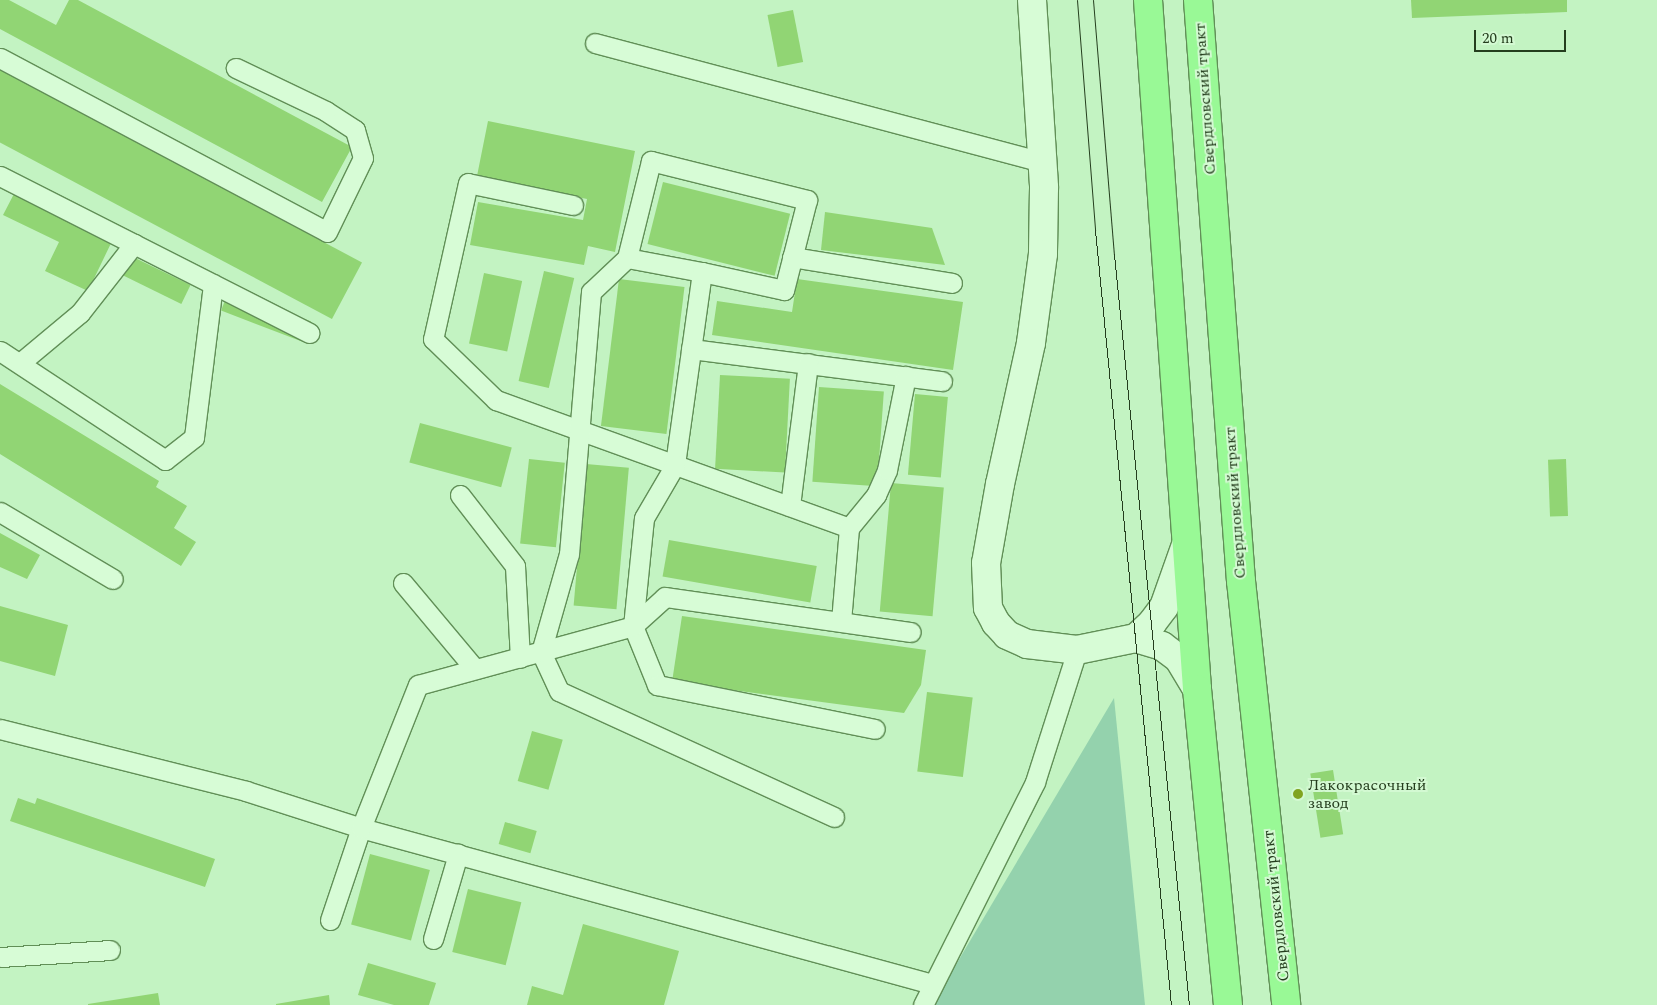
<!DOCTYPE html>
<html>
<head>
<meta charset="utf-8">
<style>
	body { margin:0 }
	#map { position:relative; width:1657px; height:1005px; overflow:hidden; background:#c3f3c2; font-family:Spectral,serif }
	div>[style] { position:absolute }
	.green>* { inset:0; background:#94d2ad }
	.building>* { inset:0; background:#91d574; transform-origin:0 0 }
	.roads { filter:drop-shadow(1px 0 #618f57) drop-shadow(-1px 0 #618f57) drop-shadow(0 1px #618f57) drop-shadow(0 -1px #618f57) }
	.lane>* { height:19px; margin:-9.5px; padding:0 9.5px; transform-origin:9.5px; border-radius:9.5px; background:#d7fcd6 }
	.secondary>* { height:28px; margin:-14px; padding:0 14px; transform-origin:14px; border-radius:14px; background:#d7fcd6 }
	.primary>* { height:28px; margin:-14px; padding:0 14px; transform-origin:14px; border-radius:14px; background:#99f996 }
	.tram>* { height:1px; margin:-0.5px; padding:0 0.5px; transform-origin:0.5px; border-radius:0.5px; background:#243d1d }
	.dots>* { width:14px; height:14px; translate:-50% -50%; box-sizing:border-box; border:2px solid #d3f9d2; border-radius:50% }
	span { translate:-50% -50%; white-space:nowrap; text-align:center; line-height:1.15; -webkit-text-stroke:4px #d3f9d2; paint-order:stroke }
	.street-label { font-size:16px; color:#243d1d }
	.poi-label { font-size:16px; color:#243d1d }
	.left { translate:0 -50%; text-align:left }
	.scale { position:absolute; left:1474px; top:30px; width:92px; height:22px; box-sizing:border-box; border:2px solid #243d1d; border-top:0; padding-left:6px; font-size:15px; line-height:18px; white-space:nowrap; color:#243d1d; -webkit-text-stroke:4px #d3f9d2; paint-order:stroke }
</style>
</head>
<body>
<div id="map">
	<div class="green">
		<div style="clip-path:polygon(1114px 698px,1145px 1005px,932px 1005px)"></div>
	</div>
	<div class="building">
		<div style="clip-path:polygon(0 0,9px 0,56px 25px,69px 0,78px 0,352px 147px,322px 202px,0 29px)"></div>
		<div style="clip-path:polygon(1411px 0,1567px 0,1567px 12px,1412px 18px)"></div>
		<div style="left:793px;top:10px;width:53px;height:26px;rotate:79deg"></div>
		<div style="left:0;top:70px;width:410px;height:64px;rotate:28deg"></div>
		<div style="clip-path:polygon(488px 121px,635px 151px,615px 252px,588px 246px,584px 265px,470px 245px,478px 202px,583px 220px,587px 199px,477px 176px)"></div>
		<div style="left:663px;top:182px;width:131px;height:64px;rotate:14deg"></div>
		<div style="clip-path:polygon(16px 190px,114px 237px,88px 291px,45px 271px,59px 242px,3px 215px)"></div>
		<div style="clip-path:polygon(825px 212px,932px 228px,945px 265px,821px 250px)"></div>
		<div style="left:133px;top:257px;width:64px;height:21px;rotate:26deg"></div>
		<div style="left:544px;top:271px;width:31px;height:113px;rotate:13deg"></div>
		<div style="left:484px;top:273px;width:39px;height:72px;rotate:12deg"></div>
		<div style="left:619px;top:279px;width:66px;height:148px;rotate:7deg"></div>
		<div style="clip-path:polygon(797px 279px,963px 302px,953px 370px,712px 335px,717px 301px,792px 312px)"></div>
		<div style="left:229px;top:290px;width:88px;height:22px;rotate:21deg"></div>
		<div style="left:720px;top:375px;width:70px;height:94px;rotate:3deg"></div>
		<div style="clip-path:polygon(0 384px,159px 481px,156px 487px,187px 506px,174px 528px,196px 542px,181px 566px,0 454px)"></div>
		<div style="left:819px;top:387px;width:65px;height:95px;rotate:4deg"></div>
		<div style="left:915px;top:394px;width:33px;height:81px;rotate:5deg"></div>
		<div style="left:420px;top:423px;width:95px;height:41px;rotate:15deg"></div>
		<div style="left:529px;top:459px;width:36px;height:85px;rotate:6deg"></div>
		<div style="left:1566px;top:459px;width:57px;height:18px;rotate:88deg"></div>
		<div style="left:586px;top:464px;width:43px;height:142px;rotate:5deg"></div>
		<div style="left:891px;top:483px;width:53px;height:129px;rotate:5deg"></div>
		<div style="clip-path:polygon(0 533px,40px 555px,27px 579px,0 567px)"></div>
		<div style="left:669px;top:540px;width:150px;height:37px;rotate:10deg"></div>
		<div style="clip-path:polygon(0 606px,68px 625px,55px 676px,0 661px)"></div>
		<div style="clip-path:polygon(682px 616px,926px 650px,921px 685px,904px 713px,672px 682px)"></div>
		<div style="left:927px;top:692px;width:46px;height:80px;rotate:7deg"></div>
		<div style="left:532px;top:731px;width:32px;height:52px;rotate:16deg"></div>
		<div style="left:1333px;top:770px;width:65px;height:23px;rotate:81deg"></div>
		<div style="clip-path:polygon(18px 798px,35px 804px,37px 798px,215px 859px,205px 887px,10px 821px)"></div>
		<div style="left:505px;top:822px;width:33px;height:23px;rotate:16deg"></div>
		<div style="left:370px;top:854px;width:62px;height:73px;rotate:15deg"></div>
		<div style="left:468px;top:889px;width:55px;height:65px;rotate:14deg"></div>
		<div style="clip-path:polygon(583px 924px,679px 951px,664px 1005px,527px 1005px,532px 986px,563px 995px)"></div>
		<div style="clip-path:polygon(368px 963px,436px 983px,429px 1005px,394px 1005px,358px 995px)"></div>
		<div style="clip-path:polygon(158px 993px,160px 1005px,88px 1005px,88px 1004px)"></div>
		<div style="clip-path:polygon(329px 995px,330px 1005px,276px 1005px,276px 1004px)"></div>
	</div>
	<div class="roads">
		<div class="lane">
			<div style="left:595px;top:43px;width:463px;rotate:14.9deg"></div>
			<div style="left:0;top:58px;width:370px;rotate:28deg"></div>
			<div style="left:327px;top:232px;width:82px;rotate:-64.1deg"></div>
			<div style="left:363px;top:158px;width:29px;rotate:-106deg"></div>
			<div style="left:355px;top:130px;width:35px;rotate:-147deg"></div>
			<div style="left:326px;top:111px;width:100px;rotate:-154.5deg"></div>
			<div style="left:0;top:176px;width:347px;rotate:26.9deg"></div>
			<div style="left:573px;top:205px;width:107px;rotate:-168.2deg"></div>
			<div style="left:468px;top:183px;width:160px;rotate:102.6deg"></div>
			<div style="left:433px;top:339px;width:88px;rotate:44.1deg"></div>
			<div style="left:496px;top:400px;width:375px;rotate:19.9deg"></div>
			<div style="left:849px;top:528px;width:94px;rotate:94.9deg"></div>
			<div style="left:792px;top:257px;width:162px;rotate:9.2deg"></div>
			<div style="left:627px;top:258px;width:76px;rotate:10.6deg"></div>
			<div style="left:691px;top:349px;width:253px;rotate:7.3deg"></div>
			<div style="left:0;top:351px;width:198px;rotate:33.4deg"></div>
			<div style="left:165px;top:460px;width:37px;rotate:-38deg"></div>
			<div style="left:194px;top:437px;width:154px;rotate:-82.9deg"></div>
			<div style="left:20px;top:363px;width:78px;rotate:-39.8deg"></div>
			<div style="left:80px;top:313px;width:88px;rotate:-52deg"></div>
			<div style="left:460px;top:495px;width:90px;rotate:52.2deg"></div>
			<div style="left:515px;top:566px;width:92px;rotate:86.9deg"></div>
			<div style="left:790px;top:506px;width:144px;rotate:-82.8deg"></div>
			<div style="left:0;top:512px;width:131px;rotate:30.7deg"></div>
			<div style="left:849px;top:528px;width:43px;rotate:-50.7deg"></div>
			<div style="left:876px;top:495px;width:27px;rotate:-66deg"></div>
			<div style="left:887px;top:470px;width:96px;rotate:-78.6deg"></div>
			<div style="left:403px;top:583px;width:112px;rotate:50.1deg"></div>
			<div style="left:0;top:729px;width:254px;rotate:14.1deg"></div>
			<div style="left:246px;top:791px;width:121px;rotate:17.8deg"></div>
			<div style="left:361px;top:828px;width:592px;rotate:15.28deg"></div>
			<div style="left:834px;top:817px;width:302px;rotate:-155.4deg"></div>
			<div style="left:559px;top:691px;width:43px;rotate:-114.8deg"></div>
			<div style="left:541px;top:652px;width:102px;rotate:-74.1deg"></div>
			<div style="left:569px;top:554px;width:263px;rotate:-85.2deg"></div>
			<div style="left:591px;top:292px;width:50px;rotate:-43.4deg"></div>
			<div style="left:627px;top:258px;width:100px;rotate:-76.1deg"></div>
			<div style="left:651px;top:161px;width:161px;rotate:14deg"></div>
			<div style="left:807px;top:200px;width:93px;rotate:104.3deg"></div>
			<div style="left:784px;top:290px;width:84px;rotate:-167.6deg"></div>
			<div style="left:702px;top:272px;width:195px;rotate:98deg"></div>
			<div style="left:675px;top:465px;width:61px;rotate:120.3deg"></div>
			<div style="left:644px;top:518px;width:109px;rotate:95.8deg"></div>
			<div style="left:633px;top:626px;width:64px;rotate:67.9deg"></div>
			<div style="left:657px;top:685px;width:222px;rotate:11.4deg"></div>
			<div style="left:330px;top:920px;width:97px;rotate:-71.4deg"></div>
			<div style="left:361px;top:828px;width:154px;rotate:-68.3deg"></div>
			<div style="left:418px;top:685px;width:223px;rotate:-15.3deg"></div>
			<div style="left:633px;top:626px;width:43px;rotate:-42.2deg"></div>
			<div style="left:665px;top:597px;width:248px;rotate:8.1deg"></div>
			<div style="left:433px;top:939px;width:89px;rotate:-73.6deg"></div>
			<div style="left:0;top:957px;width:110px;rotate:-3.6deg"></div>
			<div style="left:923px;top:1005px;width:250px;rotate:-63.3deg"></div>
			<div style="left:1035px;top:782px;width:139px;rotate:-72.3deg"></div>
		</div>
		<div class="secondary">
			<div style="left:1032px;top:0;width:188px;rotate:86.3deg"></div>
			<div style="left:1044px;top:188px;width:66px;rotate:90.9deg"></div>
			<div style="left:1043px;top:254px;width:90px;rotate:97.7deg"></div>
			<div style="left:1031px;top:343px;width:144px;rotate:102.4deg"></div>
			<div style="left:1000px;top:484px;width:80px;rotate:100deg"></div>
			<div style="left:986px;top:563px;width:45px;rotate:87.5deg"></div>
			<div style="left:988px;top:608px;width:17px;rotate:62deg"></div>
			<div style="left:996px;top:623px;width:16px;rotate:47deg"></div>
			<div style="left:1007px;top:635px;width:22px;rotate:24deg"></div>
			<div style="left:1027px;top:644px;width:50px;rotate:6.8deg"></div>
			<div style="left:1077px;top:650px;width:60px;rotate:-11.5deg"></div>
			<div style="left:1136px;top:638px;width:27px;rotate:17deg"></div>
			<div style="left:1162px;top:646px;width:21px;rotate:37deg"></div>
			<div style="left:1179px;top:659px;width:35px;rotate:59deg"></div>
			<div style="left:1136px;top:638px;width:22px;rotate:-43deg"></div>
			<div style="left:1152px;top:623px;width:20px;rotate:-53deg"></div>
			<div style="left:1164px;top:607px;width:66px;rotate:-70.5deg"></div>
		</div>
		<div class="primary">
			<div style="left:1148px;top:0;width:691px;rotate:85.93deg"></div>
			<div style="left:1197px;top:689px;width:318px;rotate:84.4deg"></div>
			<div style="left:1198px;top:0;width:583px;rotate:85.77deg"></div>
			<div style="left:1241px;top:581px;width:426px;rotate:83.9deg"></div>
		</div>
	</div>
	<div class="tram">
		<div style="left:1077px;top:0;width:231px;rotate:85.5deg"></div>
		<div style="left:1095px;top:230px;width:779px;rotate:84.4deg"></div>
		<div style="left:1093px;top:0;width:255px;rotate:85.3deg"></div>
		<div style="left:1114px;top:254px;width:755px;rotate:84.3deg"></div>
	</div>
	<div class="dots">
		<div style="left:1298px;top:794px;background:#80a420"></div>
	</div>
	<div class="street-label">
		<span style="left:1205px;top:99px;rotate:-94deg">Свердловский тракт</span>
		<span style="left:1235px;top:503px;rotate:-94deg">Свердловский тракт</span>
		<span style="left:1276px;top:906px;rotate:-96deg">Свердловский тракт</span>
	</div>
	<div class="poi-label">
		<span class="left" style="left:1308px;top:794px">Лакокрасочный<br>завод</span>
	</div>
	<div class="scale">20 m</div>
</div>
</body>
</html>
